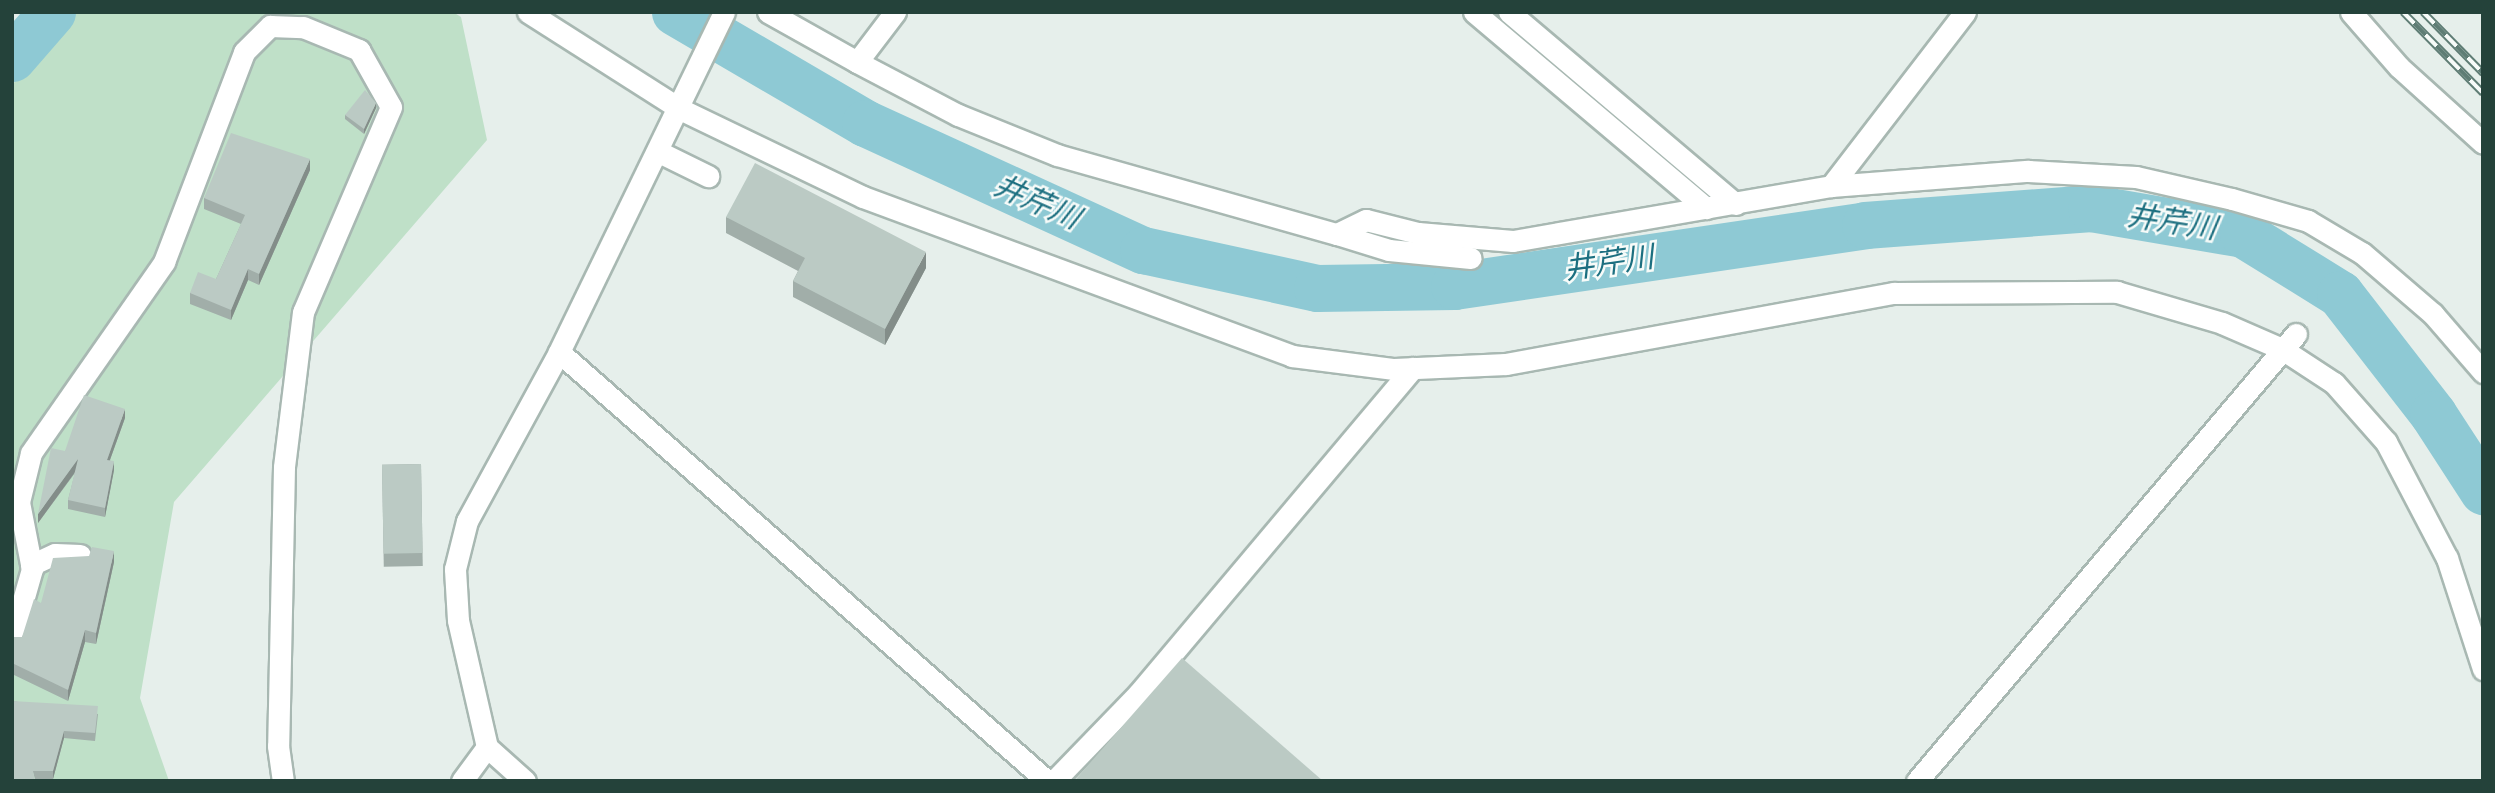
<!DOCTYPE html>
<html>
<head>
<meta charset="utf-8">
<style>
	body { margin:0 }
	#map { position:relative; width:2495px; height:793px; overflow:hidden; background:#e6efeb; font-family:Jost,"Noto Sans JP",sans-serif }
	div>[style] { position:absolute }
	.green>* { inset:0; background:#bfe0c8 }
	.river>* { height:47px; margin:-23.5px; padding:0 23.5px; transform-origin:23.5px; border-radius:23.5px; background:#8ec9d4 }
	.roads { filter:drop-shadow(2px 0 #a8b8b2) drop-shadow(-2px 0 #a8b8b2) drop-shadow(0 2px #a8b8b2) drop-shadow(0 -2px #a8b8b2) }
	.minor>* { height:21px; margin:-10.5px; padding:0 10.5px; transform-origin:10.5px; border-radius:10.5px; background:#fff }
	.rail>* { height:8px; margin-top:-4px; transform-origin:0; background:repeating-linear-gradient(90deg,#f7fbf9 0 16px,#5f7d75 0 32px); box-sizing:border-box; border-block:2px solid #5f7d75 }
	.wall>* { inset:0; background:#a1aea9; transform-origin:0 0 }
	.shaded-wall>* { inset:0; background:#838d89 }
	.building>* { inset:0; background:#bbcac4; transform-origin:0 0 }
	span { translate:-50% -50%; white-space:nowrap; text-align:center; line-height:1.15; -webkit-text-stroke:5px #f7fbf9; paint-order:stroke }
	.water-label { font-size:30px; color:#1c6f80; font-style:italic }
	.frame { position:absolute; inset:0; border:14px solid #24423a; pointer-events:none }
</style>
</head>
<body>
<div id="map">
	<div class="green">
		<div style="clip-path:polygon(60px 12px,453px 12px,461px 17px,487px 140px,174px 502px,140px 698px,169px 781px,23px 781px,12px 754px,12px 86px)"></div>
	</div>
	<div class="river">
		<div style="left:675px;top:12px;width:220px;rotate:30.3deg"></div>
		<div style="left:865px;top:123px;width:306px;rotate:24.6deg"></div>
		<div style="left:1143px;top:250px;width:178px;rotate:12.3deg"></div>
		<div style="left:1317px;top:288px;width:137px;rotate:-0.8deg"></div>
		<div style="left:1454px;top:286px;width:416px;rotate:-8.4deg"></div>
		<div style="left:1865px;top:225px;width:227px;rotate:-4.3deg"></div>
		<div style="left:2091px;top:208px;width:154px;rotate:9.7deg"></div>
		<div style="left:2243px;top:234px;width:114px;rotate:31.7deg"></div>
		<div style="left:2340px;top:294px;width:152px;rotate:52.2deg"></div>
		<div style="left:2433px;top:414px;width:92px;rotate:57deg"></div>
		<div style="left:12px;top:58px;width:61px;rotate:-49deg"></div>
	</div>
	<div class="roads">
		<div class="minor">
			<div style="left:528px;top:12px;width:180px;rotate:32.5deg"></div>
			<div style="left:680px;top:109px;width:203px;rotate:25.7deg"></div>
			<div style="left:863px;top:197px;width:458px;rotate:20.3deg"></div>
			<div style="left:1292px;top:356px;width:103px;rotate:7.3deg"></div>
			<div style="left:1394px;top:369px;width:112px;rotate:-2.6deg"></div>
			<div style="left:1506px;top:364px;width:394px;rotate:-10.4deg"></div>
			<div style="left:1894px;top:293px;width:223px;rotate:-0.3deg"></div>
			<div style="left:2117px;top:292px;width:109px;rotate:16.4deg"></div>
			<div style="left:2222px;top:323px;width:65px;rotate:23.4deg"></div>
			<div style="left:2282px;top:349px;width:62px;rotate:33.2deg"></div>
			<div style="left:2334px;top:383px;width:79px;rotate:48.6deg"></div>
			<div style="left:2386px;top:442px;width:131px;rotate:62.3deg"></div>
			<div style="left:2447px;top:558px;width:117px;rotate:72deg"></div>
			<div style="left:768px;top:12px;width:102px;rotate:29.3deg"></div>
			<div style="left:857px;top:62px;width:63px;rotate:-52.8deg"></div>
			<div style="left:1474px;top:12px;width:304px;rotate:40.2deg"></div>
			<div style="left:1509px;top:12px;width:297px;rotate:40.3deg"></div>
			<div style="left:1965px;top:12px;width:220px;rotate:127.6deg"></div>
			<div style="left:1831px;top:186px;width:198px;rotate:-4.4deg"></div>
			<div style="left:2028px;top:171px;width:108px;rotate:3.2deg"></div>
			<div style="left:2136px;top:177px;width:98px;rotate:12.9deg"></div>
			<div style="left:2232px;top:199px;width:79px;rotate:16.1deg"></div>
			<div style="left:2308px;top:221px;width:63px;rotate:30.7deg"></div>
			<div style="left:2362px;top:253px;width:94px;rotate:40.7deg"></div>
			<div style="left:2433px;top:314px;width:77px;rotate:49.2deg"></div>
			<div style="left:2351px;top:12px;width:73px;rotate:48.9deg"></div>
			<div style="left:2399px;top:67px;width:113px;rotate:42.1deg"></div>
			<div style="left:857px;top:62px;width:114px;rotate:27.7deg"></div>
			<div style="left:958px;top:115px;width:107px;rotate:22deg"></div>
			<div style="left:1057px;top:155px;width:291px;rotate:15.8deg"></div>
			<div style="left:1337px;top:234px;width:32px;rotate:-26deg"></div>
			<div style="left:1366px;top:220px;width:54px;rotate:14deg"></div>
			<div style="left:1418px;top:233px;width:95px;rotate:4.8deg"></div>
			<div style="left:1513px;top:241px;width:323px;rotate:-9.8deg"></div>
			<div style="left:659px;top:152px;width:55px;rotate:26.1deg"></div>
			<div style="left:1337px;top:234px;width:54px;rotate:17.1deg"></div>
			<div style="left:1389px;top:250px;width:82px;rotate:5.6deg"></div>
			<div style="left:559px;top:352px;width:650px;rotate:41.32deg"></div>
			<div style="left:31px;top:565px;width:26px;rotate:-25deg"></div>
			<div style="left:55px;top:554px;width:25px;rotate:2deg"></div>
			<div style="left:12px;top:639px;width:73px;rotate:-74.1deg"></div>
			<div style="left:32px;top:569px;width:68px;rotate:-101deg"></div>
			<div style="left:19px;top:502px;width:50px;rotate:-76.2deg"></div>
			<div style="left:31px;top:453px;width:233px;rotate:-55.1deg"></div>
			<div style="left:164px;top:262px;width:225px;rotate:-69.1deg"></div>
			<div style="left:244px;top:52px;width:37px;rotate:-45deg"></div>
			<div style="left:270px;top:26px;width:33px;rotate:2deg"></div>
			<div style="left:303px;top:27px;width:61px;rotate:22.3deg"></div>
			<div style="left:359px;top:50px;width:65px;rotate:60.7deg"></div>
			<div style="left:391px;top:107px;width:223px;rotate:113.2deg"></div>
			<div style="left:303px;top:312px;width:156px;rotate:97deg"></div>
			<div style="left:284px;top:467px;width:279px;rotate:91.2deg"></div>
			<div style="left:278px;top:746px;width:35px;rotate:82deg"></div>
			<div style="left:462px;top:781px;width:42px;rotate:-53.7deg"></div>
			<div style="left:525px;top:781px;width:51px;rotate:-138.2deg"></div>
			<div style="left:487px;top:747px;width:130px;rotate:-102.9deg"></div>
			<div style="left:458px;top:620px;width:51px;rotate:-93.4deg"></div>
			<div style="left:455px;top:569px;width:49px;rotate:-76deg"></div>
			<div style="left:467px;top:521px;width:192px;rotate:-61.4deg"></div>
			<div style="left:559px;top:352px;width:378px;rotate:-64.1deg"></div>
			<div style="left:1054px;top:781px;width:122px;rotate:-46deg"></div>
			<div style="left:1139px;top:693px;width:425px;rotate:-49.9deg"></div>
			<div style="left:1917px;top:781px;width:586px;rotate:-49.71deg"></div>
		</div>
	</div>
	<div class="rail">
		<div style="left:2403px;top:12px;width:114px;rotate:45.4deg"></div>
		<div style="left:2423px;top:12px;width:86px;rotate:45.5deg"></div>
	</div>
	<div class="wall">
		<div style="clip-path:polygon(376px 108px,364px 134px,345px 119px,345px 115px)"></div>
		<div style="clip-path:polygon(310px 170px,259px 285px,248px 280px,231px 320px,190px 304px,190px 293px,216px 279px,241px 224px,204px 209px,204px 198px)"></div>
		<div style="clip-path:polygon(726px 217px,926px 268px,885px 345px,793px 297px,793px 281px,798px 271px,726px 233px)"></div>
		<div style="clip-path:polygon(125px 418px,110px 460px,114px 470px,105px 517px,68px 509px,68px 500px,75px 473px,38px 523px,65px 451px)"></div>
		<div style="left:421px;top:464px;width:102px;height:39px;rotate:89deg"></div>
		<div style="clip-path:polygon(114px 562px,96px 644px,85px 642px,68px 701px,12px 674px,12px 637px,22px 637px,41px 603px)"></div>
		<div style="clip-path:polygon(12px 701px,98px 714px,95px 741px,64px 738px,53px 779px,35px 779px)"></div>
	</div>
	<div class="shaded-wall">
		<div style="clip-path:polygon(376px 103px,376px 108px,364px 134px,364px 129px)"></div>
		<div style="clip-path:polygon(310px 159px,310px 170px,259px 285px,259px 274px)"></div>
		<div style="clip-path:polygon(926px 252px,926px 268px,885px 345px,885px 329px)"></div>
		<div style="clip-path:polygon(248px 269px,248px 280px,231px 320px,231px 310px)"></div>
		<div style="clip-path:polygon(125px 409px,125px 418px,107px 468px,107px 460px)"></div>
		<div style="clip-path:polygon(78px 459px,78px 468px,38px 523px,38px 514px)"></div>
		<div style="clip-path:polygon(114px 461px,114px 470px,105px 517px,105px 508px)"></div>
		<div style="clip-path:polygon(114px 551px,114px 562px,96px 644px,96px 633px)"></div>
		<div style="clip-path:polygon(85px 630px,85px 642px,68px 701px,68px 690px)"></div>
		<div style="clip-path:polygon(64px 731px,64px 738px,53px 779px,53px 771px)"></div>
	</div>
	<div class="building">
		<div style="clip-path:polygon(365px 90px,376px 103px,364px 129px,345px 115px)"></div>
		<div style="clip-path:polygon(231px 133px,310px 159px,259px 274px,248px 269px,231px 310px,190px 293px,198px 272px,216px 279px,245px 215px,204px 198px)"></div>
		<div style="clip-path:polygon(755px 163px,926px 252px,885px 329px,793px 281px,805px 258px,726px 217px)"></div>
		<div style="clip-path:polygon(84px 395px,125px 409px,107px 460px,114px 461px,105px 508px,68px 500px,78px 459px,38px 514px,51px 448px,65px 451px)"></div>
		<div style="left:421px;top:464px;width:89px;height:39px;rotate:89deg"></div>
		<div style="clip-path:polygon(92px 547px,114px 551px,96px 633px,85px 630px,68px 690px,12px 663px,12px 637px,22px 637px,34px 599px,41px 603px,53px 558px,89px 556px)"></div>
		<div style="clip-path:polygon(1182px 658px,1323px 781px,1078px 781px,1076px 779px)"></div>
		<div style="clip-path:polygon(12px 701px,98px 706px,95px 733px,64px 731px,53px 771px,33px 771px,35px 781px,12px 781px)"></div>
	</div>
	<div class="water-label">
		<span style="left:1037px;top:202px;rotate:24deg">井芹川</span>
		<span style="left:2172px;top:222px;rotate:9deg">井芹川</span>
		<span style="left:1609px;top:263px;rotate:-8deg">井芹川</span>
	</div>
	<div class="frame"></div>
</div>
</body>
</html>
